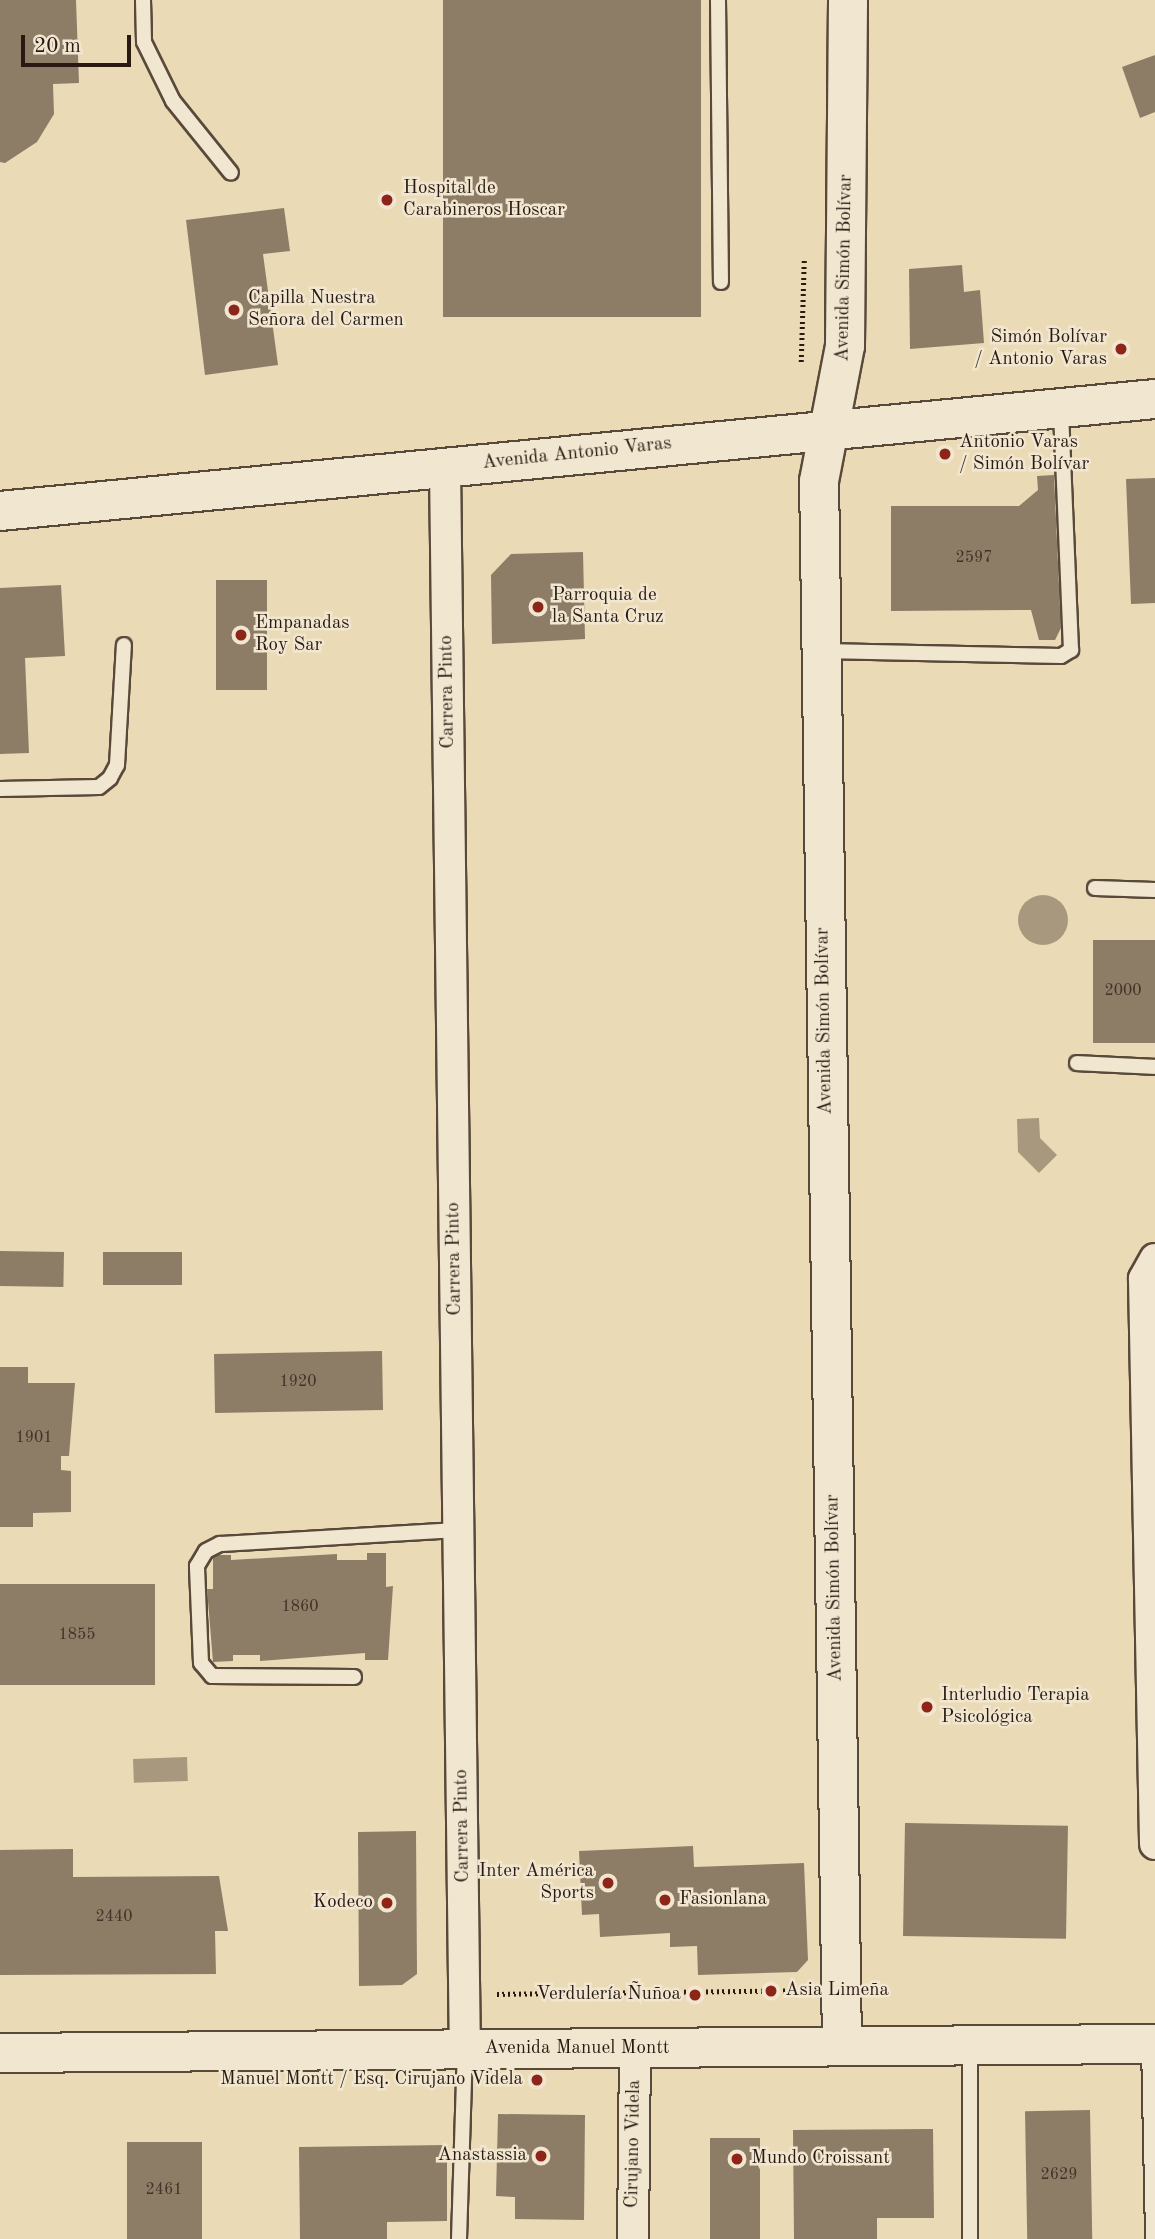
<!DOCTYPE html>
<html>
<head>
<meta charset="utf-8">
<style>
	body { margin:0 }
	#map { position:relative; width:1155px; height:2239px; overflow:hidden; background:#eadab6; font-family:"Old Standard TT",serif }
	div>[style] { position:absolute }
	.water>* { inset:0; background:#a8987e; transform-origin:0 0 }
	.round { border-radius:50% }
	.building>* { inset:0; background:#8d7d67; transform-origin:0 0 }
	.path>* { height:4.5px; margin-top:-2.25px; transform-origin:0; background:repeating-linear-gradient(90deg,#291912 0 2px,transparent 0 5.5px) }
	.roads { filter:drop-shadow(2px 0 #59493b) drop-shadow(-2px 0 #59493b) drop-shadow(0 2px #59493b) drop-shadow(0 -2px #59493b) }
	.lane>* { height:14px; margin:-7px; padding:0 7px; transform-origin:7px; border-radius:7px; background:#f1e7d0 }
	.street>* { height:30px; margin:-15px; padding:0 15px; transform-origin:15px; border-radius:15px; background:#f1e7d0 }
	.secondary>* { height:38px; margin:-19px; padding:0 19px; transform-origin:19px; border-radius:19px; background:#f1e7d0 }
	.dots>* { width:19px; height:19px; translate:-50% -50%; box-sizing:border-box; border:4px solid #f1e7d0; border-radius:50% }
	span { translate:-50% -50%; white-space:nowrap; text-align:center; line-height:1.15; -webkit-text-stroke:5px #f1e7d0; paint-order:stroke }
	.number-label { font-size:16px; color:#423227 }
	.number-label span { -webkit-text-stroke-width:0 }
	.poi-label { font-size:19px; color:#291912 }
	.left { translate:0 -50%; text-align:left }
	.right { translate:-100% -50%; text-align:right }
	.street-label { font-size:19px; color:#291912 }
	.scale { position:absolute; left:21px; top:35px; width:110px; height:32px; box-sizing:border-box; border:4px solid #291912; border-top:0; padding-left:9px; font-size:21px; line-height:24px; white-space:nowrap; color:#291912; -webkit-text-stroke:5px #f1e7d0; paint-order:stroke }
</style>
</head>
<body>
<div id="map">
	<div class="water">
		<div class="round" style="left:1018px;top:895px;width:50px;height:50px"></div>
		<div style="clip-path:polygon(1039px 1118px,1040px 1138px,1057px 1155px,1039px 1173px,1018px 1152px,1017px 1119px)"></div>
		<div style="left:187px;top:1757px;width:24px;height:54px;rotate:88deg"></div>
	</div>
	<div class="building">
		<div style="clip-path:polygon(0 0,76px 0,79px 83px,53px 84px,54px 114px,37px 142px,5px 163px,0 162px)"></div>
		<div style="left:443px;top:0;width:258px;height:317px"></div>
		<div style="clip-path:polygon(1155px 55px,1155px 112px,1140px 118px,1122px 67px)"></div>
		<div style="clip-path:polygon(284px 208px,290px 251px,263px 254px,278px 365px,205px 375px,186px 220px)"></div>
		<div style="clip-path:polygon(962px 265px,964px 292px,980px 290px,984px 343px,910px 349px,909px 269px)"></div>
		<div style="clip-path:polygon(1054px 475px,1061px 628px,1055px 640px,1039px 640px,1031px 610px,891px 611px,891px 506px,1019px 506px,1038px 490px,1037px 476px)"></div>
		<div style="clip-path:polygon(1155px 478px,1155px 603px,1131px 604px,1126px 479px)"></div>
		<div style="clip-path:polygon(583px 552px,585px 639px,492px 644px,491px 575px,511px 554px)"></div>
		<div style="left:216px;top:580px;width:51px;height:110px"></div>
		<div style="clip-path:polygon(61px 585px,65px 656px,25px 658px,29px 753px,0 754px,0 588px)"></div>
		<div style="left:1155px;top:940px;width:103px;height:62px;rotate:90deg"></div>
		<div style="left:0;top:1251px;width:64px;height:35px;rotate:1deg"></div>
		<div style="left:103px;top:1252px;width:79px;height:33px"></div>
		<div style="left:382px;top:1351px;width:59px;height:168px;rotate:89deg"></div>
		<div style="clip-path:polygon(0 1367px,28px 1367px,28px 1383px,75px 1383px,69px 1456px,61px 1456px,61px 1470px,71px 1471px,71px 1512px,33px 1513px,33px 1527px,0 1527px)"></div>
		<div style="clip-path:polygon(367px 1553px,386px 1553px,386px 1587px,393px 1586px,388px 1660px,365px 1660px,365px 1653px,260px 1661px,260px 1655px,233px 1655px,233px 1661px,213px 1662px,207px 1589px,213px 1589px,213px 1555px,231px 1555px,231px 1560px,337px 1554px,337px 1560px,367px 1560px)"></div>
		<div style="left:0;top:1584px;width:155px;height:101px"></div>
		<div style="left:905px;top:1823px;width:163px;height:113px;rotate:1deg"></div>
		<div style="clip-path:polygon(416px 1831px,417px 1974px,402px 1985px,359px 1986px,358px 1832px)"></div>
		<div style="clip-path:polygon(693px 1846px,694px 1867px,804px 1863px,808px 1960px,797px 1972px,698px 1975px,697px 1946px,670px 1947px,670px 1933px,600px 1937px,599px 1914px,582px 1915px,579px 1851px)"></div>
		<div style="clip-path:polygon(73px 1849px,73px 1877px,219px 1876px,228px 1931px,215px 1931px,216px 1974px,0 1975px,0 1850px)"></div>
		<div style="left:1090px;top:2110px;width:129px;height:65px;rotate:89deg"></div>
		<div style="clip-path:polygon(498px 2114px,585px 2115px,584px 2220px,515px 2219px,515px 2197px,496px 2196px)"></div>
		<div style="clip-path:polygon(933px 2129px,934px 2218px,877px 2218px,877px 2239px,794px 2239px,793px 2130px)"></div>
		<div style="left:710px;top:2138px;width:50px;height:101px"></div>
		<div style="left:127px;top:2142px;width:75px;height:97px"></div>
		<div style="clip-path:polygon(447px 2145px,447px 2221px,387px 2222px,387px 2239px,300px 2239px,299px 2147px)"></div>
	</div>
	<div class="path">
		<div style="left:801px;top:362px;width:103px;rotate:-88.3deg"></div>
		<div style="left:497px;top:1994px;width:306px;rotate:-0.7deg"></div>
	</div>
	<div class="roads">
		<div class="lane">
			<div style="left:143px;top:0;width:42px;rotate:88.6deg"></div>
			<div style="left:144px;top:42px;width:66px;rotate:63.8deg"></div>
			<div style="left:173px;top:101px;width:92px;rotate:51.1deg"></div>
			<div style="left:718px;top:0;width:282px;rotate:89.4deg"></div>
			<div style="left:823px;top:651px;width:238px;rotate:1.2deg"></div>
			<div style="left:1061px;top:656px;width:12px;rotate:-31deg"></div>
			<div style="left:1071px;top:650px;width:239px;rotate:-92.4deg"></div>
			<div style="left:0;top:789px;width:99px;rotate:-1.2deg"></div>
			<div style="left:99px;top:787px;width:14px;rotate:-39deg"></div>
			<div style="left:110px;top:778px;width:15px;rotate:-62deg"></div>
			<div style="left:117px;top:765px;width:120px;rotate:-86.7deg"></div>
			<div style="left:1095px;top:888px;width:60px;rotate:1.9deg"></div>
			<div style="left:1077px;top:1063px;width:78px;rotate:2.9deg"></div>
			<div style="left:354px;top:1677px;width:142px;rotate:-179.6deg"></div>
			<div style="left:212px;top:1676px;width:17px;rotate:-130deg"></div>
			<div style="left:201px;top:1663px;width:97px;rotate:-92.4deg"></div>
			<div style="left:197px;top:1566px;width:17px;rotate:-59deg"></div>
			<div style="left:206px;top:1551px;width:16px;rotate:-27deg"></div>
			<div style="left:220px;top:1544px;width:239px;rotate:-3.4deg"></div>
			<div style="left:1149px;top:2044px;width:195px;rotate:88.8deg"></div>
			<div style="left:970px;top:2046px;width:193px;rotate:90deg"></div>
			<div style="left:459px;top:2239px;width:187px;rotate:-88.2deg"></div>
		</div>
		<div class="street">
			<div style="left:445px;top:467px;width:1583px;rotate:89.28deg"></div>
			<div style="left:1155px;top:1259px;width:23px;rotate:119deg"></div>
			<div style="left:1144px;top:1279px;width:565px;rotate:88.88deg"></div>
			<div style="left:633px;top:2239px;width:190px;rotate:-89.4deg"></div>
		</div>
		<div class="secondary">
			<div style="left:0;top:511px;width:1160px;rotate:-5.54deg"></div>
			<div style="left:842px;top:2045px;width:1564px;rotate:-90.84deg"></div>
			<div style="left:819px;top:481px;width:137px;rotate:-79.1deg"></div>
			<div style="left:845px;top:346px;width:346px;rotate:-89.5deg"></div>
			<div style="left:0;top:2053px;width:1155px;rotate:-0.45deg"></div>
		</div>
	</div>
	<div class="dots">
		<div style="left:387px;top:200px;background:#8f2418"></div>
		<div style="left:234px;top:310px;background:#8f2418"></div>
		<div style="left:1121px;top:349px;background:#8f2418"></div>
		<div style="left:945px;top:454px;background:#8f2418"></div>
		<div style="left:538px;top:607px;background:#8f2418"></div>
		<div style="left:241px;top:635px;background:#8f2418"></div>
		<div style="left:927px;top:1707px;background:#8f2418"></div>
		<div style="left:608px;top:1883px;background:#8f2418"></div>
		<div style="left:665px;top:1900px;background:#8f2418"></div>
		<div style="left:387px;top:1903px;background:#8f2418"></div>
		<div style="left:771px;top:1991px;background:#8f2418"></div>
		<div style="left:695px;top:1995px;background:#8f2418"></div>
		<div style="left:537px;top:2080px;background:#8f2418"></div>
		<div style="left:541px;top:2156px;background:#8f2418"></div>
		<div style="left:737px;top:2159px;background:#8f2418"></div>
	</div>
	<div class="number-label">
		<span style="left:974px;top:558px">2597</span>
		<span style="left:1123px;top:991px">2000</span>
		<span style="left:298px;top:1382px">1920</span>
		<span style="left:34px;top:1438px">1901</span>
		<span style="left:300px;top:1607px">1860</span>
		<span style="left:77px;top:1635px">1855</span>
		<span style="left:114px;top:1917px">2440</span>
		<span style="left:1059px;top:2175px">2629</span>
		<span style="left:164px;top:2190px">2461</span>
	</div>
	<div class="poi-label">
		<span class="left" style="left:403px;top:200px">Hospital de<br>Carabineros Hoscar</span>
		<span class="left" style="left:248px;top:310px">Capilla Nuestra<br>Señora del Carmen</span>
		<span class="right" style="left:1107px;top:349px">Simón Bolívar<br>/ Antonio Varas</span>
		<span class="left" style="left:959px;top:454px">Antonio Varas<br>/ Simón Bolívar</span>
		<span class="left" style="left:552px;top:607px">Parroquia de<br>la Santa Cruz</span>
		<span class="left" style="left:255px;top:635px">Empanadas<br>Roy Sar</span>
		<span class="left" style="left:941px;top:1707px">Interludio Terapia<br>Psicológica</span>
		<span class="right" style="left:594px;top:1883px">Inter América<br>Sports</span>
		<span class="left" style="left:679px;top:1900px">Fasionlana</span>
		<span class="right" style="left:373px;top:1903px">Kodeco</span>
		<span class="left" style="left:785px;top:1991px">Asia Limeña</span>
		<span class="right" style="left:681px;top:1995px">Verdulería Ñuñoa</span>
		<span class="right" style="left:523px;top:2080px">Manuel Montt / Esq. Cirujano Videla</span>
		<span class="right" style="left:527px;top:2156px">Anastassia</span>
		<span class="left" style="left:751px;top:2159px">Mundo Croissant</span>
	</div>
	<div class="street-label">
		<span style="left:845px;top:268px;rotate:-89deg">Avenida Simón Bolívar</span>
		<span style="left:577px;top:454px;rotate:-6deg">Avenida Antonio Varas</span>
		<span style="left:448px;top:692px;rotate:-91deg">Carrera Pinto</span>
		<span style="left:825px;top:1021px;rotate:-91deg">Avenida Simón Bolívar</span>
		<span style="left:455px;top:1259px;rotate:-91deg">Carrera Pinto</span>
		<span style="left:835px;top:1588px;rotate:-91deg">Avenida Simón Bolívar</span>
		<span style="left:463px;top:1826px;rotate:-91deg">Carrera Pinto</span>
		<span style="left:577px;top:2049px">Avenida Manuel Montt</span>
		<span style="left:634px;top:2144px;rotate:-89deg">Cirujano Videla</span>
	</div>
	<div class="scale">20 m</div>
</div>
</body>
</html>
